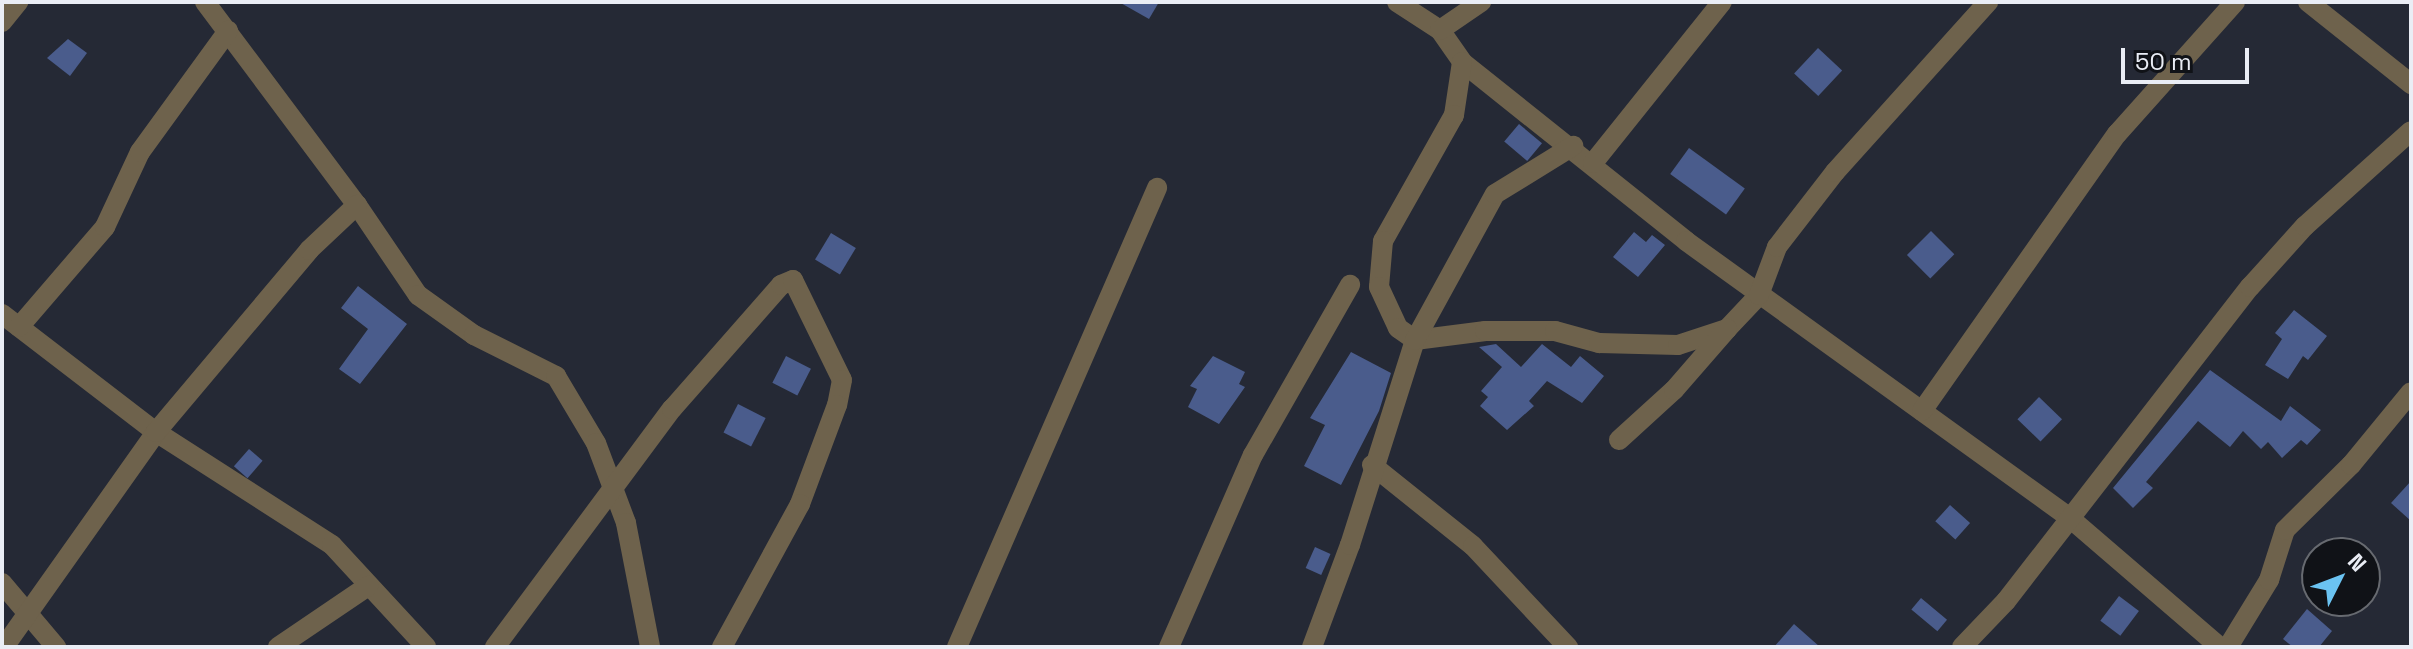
<!DOCTYPE html>
<html>
<head>
<meta charset="utf-8">
<style>
	body { margin:0 }
	#map { position:relative; width:2413px; height:649px; overflow:hidden; background:#252935; font-family:"Space Grotesk",sans-serif }
	div>[style] { position:absolute }
	.building>* { inset:0; background:#4a5c8c; transform-origin:0 0 }
	.minor>* { height:20px; margin:-10px; padding:0 10px; transform-origin:10px; border-radius:10px; background:#6e624c }
	span { translate:-50% -50%; white-space:nowrap; text-align:center; line-height:1.15; -webkit-text-stroke:8px #101217; paint-order:stroke }
	.frame { position:absolute; inset:0; border:4px solid #eaedf5; pointer-events:none }
	.north { position:absolute; left:2301px; top:537px; width:80px; height:80px; box-sizing:border-box; background:#101217; border:2px solid #676a70; border-radius:50%; rotate:48deg; font-size:22px; font-weight:700; line-height:32px; text-align:center; color:#eaedf5 }
	.north::after { content:''; display:block; margin:auto; width:28px; height:36px; background:#6bc3f2; clip-path:polygon(50% 0,100% 100%,50% 72%,0 100%) }
	.scale { position:absolute; left:2121px; top:48px; width:128px; height:36px; box-sizing:border-box; border:4px solid #eaedf5; border-top:0; padding-left:10px; font-size:24px; line-height:28px; white-space:nowrap; color:#eaedf5; -webkit-text-stroke:6px #101217; paint-order:stroke }
</style>
</head>
<body>
<div id="map">
	<div class="building">
		<div style="clip-path:polygon(1119px 2px,1159px 2px,1149px 19px)"></div>
		<div style="clip-path:polygon(68px 39px,87px 53px,70px 76px,47px 58px)"></div>
		<div style="left:1818px;top:48px;width:33px;height:35px;rotate:43deg"></div>
		<div style="left:1519px;top:124px;width:30px;height:23px;rotate:40deg"></div>
		<div style="left:1689px;top:148px;width:69px;height:32px;rotate:36deg"></div>
		<div style="left:1931px;top:231px;width:33px;height:34px;rotate:45deg"></div>
		<div style="clip-path:polygon(1634px 232px,1646px 242px,1652px 235px,1665px 245px,1638px 277px,1613px 257px)"></div>
		<div style="left:831px;top:233px;width:29px;height:31px;rotate:31deg"></div>
		<div style="clip-path:polygon(358px 286px,407px 324px,360px 384px,339px 369px,368px 329px,341px 308px)"></div>
		<div style="clip-path:polygon(2294px 310px,2327px 336px,2308px 360px,2303px 356px,2288px 379px,2265px 365px,2282px 339px,2275px 333px)"></div>
		<div style="clip-path:polygon(1496px 344px,1521px 367px,1542px 344px,1571px 367px,1580px 356px,1604px 376px,1582px 403px,1547px 381px,1529px 401px,1534px 406px,1507px 430px,1480px 406px,1488px 397px,1481px 391px,1502px 367px,1479px 347px)"></div>
		<div style="clip-path:polygon(1351px 352px,1391px 373px,1379px 411px,1341px 485px,1304px 466px,1325px 425px,1310px 418px)"></div>
		<div style="left:786px;top:356px;width:28px;height:30px;rotate:27deg"></div>
		<div style="clip-path:polygon(1213px 356px,1245px 372px,1239px 384px,1245px 387px,1219px 424px,1188px 407px,1197px 389px,1190px 386px)"></div>
		<div style="clip-path:polygon(2210px 370px,2281px 421px,2290px 406px,2321px 430px,2307px 445px,2301px 440px,2282px 458px,2268px 442px,2261px 449px,2243px 431px,2230px 447px,2198px 421px,2146px 482px,2153px 488px,2133px 508px,2113px 488px)"></div>
		<div style="left:2039px;top:397px;width:32px;height:31px;rotate:44deg"></div>
		<div style="left:738px;top:404px;width:31px;height:32px;rotate:27deg"></div>
		<div style="left:249px;top:449px;width:18px;height:23px;rotate:41deg"></div>
		<div style="clip-path:polygon(2411px 481px,2411px 521px,2391px 503px)"></div>
		<div style="left:1950px;top:505px;width:27px;height:22px;rotate:42deg"></div>
		<div style="left:1315px;top:547px;width:17px;height:23px;rotate:24deg"></div>
		<div style="left:2119px;top:596px;width:25px;height:31px;rotate:37deg"></div>
		<div style="left:1921px;top:598px;width:34px;height:15px;rotate:40deg"></div>
		<div style="clip-path:polygon(2307px 609px,2332px 631px,2319px 647px,2293px 647px,2283px 639px)"></div>
		<div style="clip-path:polygon(1794px 624px,1820px 647px,1774px 647px)"></div>
	</div>
	<div class="minor">
		<div style="left:205px;top:2px;width:254px;rotate:53.2deg"></div>
		<div style="left:357px;top:205px;width:109px;rotate:55.9deg"></div>
		<div style="left:418px;top:295px;width:69px;rotate:35.5deg"></div>
		<div style="left:474px;top:335px;width:92px;rotate:26.6deg"></div>
		<div style="left:556px;top:376px;width:78px;rotate:59.2deg"></div>
		<div style="left:596px;top:443px;width:85px;rotate:69.4deg"></div>
		<div style="left:626px;top:523px;width:126px;rotate:79deg"></div>
		<div style="left:1397px;top:2px;width:51px;rotate:33.1deg"></div>
		<div style="left:1440px;top:30px;width:39px;rotate:55deg"></div>
		<div style="left:1462px;top:62px;width:287px;rotate:38.6deg"></div>
		<div style="left:1686px;top:241px;width:475px;rotate:35.8deg"></div>
		<div style="left:2071px;top:519px;width:196px;rotate:40.7deg"></div>
		<div style="left:2308px;top:2px;width:132px;rotate:38.5deg"></div>
		<div style="left:2px;top:22px;width:26px;rotate:-51deg"></div>
		<div style="left:1440px;top:30px;width:50px;rotate:-34.3deg"></div>
		<div style="left:1462px;top:62px;width:54px;rotate:98.6deg"></div>
		<div style="left:1454px;top:115px;width:145px;rotate:119.4deg"></div>
		<div style="left:1383px;top:241px;width:46px;rotate:95deg"></div>
		<div style="left:1379px;top:287px;width:45px;rotate:65.1deg"></div>
		<div style="left:1398px;top:328px;width:21px;rotate:35deg"></div>
		<div style="left:1415px;top:340px;width:71px;rotate:-7.3deg"></div>
		<div style="left:1485px;top:331px;width:70px"></div>
		<div style="left:1555px;top:331px;width:46px;rotate:15.3deg"></div>
		<div style="left:1599px;top:343px;width:79px;rotate:1.5deg"></div>
		<div style="left:1678px;top:345px;width:52px;rotate:-18.1deg"></div>
		<div style="left:1727px;top:329px;width:47px;rotate:-46.7deg"></div>
		<div style="left:1759px;top:295px;width:51px;rotate:-69.4deg"></div>
		<div style="left:1777px;top:247px;width:95px;rotate:-52.3deg"></div>
		<div style="left:1835px;top:172px;width:229px;rotate:-48deg"></div>
		<div style="left:1593px;top:163px;width:206px;rotate:-51.3deg"></div>
		<div style="left:2px;top:314px;width:194px;rotate:37.5deg"></div>
		<div style="left:156px;top:432px;width:209px;rotate:32.7deg"></div>
		<div style="left:332px;top:545px;width:139px;rotate:47.3deg"></div>
		<div style="left:19px;top:327px;width:132px;rotate:-49.3deg"></div>
		<div style="left:105px;top:227px;width:83px;rotate:-65deg"></div>
		<div style="left:140px;top:152px;width:150px;rotate:-54deg"></div>
		<div style="left:1922px;top:411px;width:339px;rotate:-54.9deg"></div>
		<div style="left:2117px;top:134px;width:177px;rotate:-48.2deg"></div>
		<div style="left:1619px;top:440px;width:74px;rotate:-42.3deg"></div>
		<div style="left:1674px;top:390px;width:81px;rotate:-49deg"></div>
		<div style="left:1372px;top:465px;width:129px;rotate:38.7deg"></div>
		<div style="left:1473px;top:546px;width:139px;rotate:46.8deg"></div>
		<div style="left:2px;top:583px;width:84px;rotate:49.8deg"></div>
		<div style="left:4px;top:647px;width:263px;rotate:-54.7deg"></div>
		<div style="left:156px;top:432px;width:238px;rotate:-49.9deg"></div>
		<div style="left:309px;top:250px;width:66px;rotate:-43.2deg"></div>
		<div style="left:278px;top:647px;width:109px;rotate:-34.1deg"></div>
		<div style="left:495px;top:647px;width:297px;rotate:-53.4deg"></div>
		<div style="left:672px;top:409px;width:165px;rotate:-48.7deg"></div>
		<div style="left:781px;top:285px;width:13px;rotate:-23deg"></div>
		<div style="left:793px;top:280px;width:111px;rotate:63.9deg"></div>
		<div style="left:842px;top:380px;width:25px;rotate:101deg"></div>
		<div style="left:837px;top:405px;width:106px;rotate:110.5deg"></div>
		<div style="left:800px;top:504px;width:163px;rotate:118.6deg"></div>
		<div style="left:957px;top:647px;width:501px;rotate:-66.46deg"></div>
		<div style="left:1169px;top:647px;width:210px;rotate:-66.4deg"></div>
		<div style="left:1253px;top:455px;width:196px;rotate:-60.3deg"></div>
		<div style="left:1312px;top:647px;width:109px;rotate:-69.6deg"></div>
		<div style="left:1350px;top:545px;width:215px;rotate:-72.4deg"></div>
		<div style="left:1415px;top:340px;width:166px;rotate:-61.3deg"></div>
		<div style="left:1495px;top:194px;width:92px;rotate:-31.6deg"></div>
		<div style="left:1962px;top:647px;width:64px;rotate:-46.3deg"></div>
		<div style="left:2006px;top:601px;width:398px;rotate:-52.2deg"></div>
		<div style="left:2250px;top:287px;width:82px;rotate:-48deg"></div>
		<div style="left:2305px;top:226px;width:142px;rotate:-41.9deg"></div>
		<div style="left:2228px;top:647px;width:79px;rotate:-58.5deg"></div>
		<div style="left:2269px;top:580px;width:52px;rotate:-72.3deg"></div>
		<div style="left:2285px;top:530px;width:93px;rotate:-44.6deg"></div>
		<div style="left:2351px;top:465px;width:94px;rotate:-50.6deg"></div>
	</div>
	<div class="frame"></div>
	<div class="north">N</div>
	<div class="scale">50 m</div>
</div>
</body>
</html>
